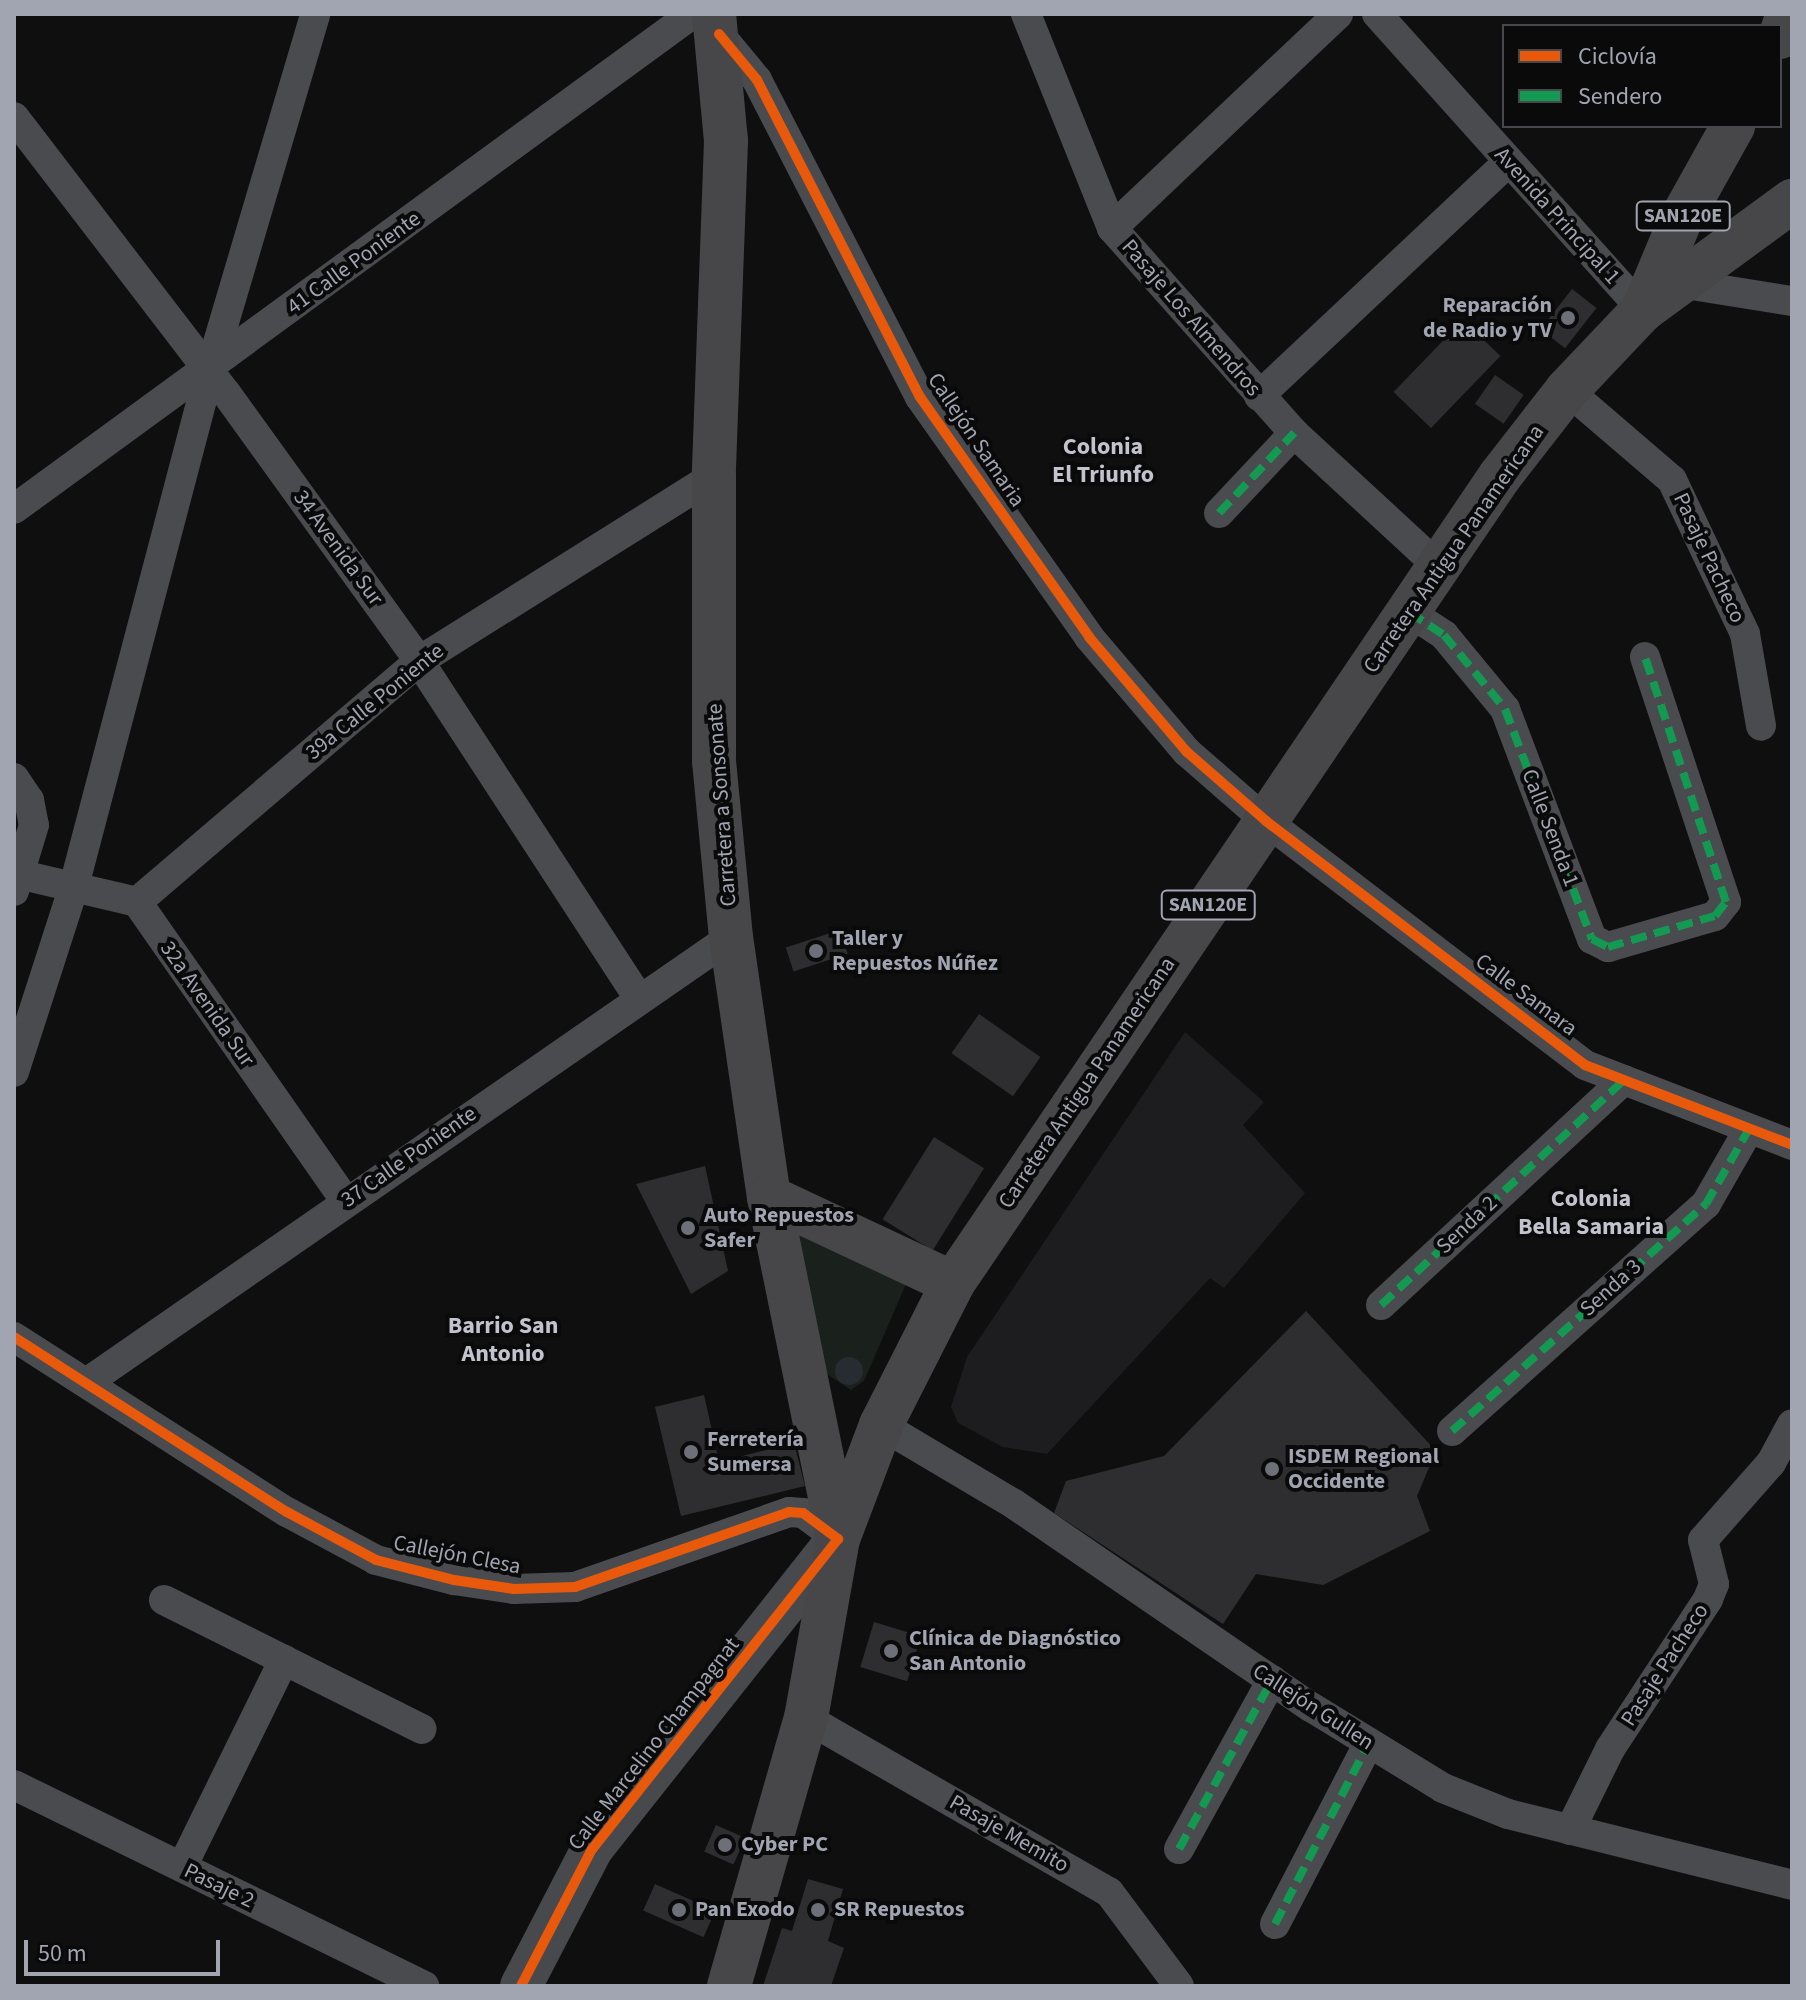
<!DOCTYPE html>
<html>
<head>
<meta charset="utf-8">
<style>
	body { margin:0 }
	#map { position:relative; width:1806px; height:2000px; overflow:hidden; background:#0f0f10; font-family:"Source Sans 3",sans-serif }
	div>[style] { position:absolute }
	.built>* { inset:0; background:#1d1c1e }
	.green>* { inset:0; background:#1a201b }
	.water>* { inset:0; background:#272b32 }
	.round { border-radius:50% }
	.building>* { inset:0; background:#2e2e30; transform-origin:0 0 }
	.street>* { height:30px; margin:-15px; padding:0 15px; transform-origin:15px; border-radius:15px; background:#4a4b4f }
	.secondary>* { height:42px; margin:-21px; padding:0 21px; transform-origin:21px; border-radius:21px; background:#48494c }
	.primary>* { height:44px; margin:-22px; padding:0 22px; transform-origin:22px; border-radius:22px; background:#47474a }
	.quiet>* { height:8px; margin-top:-4px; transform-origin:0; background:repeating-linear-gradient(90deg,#139951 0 16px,transparent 0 24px) }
	.cycleway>* { height:10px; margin:-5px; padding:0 5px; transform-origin:5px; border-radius:5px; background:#e8590c }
	.dots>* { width:22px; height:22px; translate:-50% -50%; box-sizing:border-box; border:4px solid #0a0a0b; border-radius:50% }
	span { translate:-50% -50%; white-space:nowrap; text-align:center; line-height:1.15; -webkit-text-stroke:8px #0a0a0b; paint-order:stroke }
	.shield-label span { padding:2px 6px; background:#0a0a0b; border:2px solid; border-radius:6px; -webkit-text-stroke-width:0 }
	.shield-label { font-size:20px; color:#a1a4b1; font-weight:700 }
	.street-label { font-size:22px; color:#a1a4b1 }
	.poi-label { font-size:22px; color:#a1a4b1; font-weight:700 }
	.right { translate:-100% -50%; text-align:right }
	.left { translate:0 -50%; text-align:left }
	.neighbourhood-label { font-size:24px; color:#c2c3cd; font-weight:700 }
	.frame { position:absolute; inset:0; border:16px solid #a1a4b1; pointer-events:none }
	.legend { position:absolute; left:1502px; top:24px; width:280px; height:104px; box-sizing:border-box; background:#0a0a0b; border:2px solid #46484d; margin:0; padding:10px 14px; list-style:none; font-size:24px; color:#a1a4b1 }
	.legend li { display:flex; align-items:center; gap:16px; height:40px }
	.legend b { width:40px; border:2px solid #46484d }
	.scale { position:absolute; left:24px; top:1940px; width:196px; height:36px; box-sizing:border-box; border:4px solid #a1a4b1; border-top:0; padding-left:10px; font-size:24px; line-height:28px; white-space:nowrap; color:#a1a4b1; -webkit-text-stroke:6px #0a0a0b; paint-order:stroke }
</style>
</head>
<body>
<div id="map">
	<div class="built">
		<div style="clip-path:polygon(1185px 1032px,1264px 1102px,1243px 1125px,1305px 1193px,1224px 1288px,1210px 1278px,1047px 1454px,1003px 1447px,958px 1423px,951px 1407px,967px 1357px)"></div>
	</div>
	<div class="green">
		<div style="clip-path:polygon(795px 1232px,913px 1268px,864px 1381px,851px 1390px,824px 1372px)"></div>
	</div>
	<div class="water">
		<div class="round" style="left:835px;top:1357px;width:28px;height:28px"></div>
	</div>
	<div class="building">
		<div style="left:1572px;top:289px;width:31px;height:51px;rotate:38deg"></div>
		<div style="left:1463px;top:320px;width:52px;height:100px;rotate:44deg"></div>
		<div style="left:1495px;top:375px;width:35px;height:35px;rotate:35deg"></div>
		<div style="left:840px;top:930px;width:25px;height:57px;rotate:72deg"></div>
		<div style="left:979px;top:1014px;width:75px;height:48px;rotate:35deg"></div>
		<div style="left:934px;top:1137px;width:59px;height:97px;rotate:32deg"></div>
		<div style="clip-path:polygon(705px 1166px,728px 1271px,691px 1294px,636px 1184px)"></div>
		<div style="clip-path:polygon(1306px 1311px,1436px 1451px,1417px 1496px,1430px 1531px,1323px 1585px,1256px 1574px,1223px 1624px,1054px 1513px,1066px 1481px,1164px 1456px)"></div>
		<div style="clip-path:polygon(704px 1395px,719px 1462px,794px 1443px,805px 1486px,681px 1516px,655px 1407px)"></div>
		<div style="left:874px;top:1622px;width:49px;height:47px;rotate:17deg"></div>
		<div style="left:716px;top:1825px;width:32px;height:29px;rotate:24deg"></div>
		<div style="clip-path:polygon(808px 1879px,843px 1889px,828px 1941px,844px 1948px,831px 1986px,763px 1986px,782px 1928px,792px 1931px)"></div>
		<div style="left:655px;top:1884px;width:66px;height:29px;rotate:24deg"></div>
	</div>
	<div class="street">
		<div style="left:1026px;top:14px;width:231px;rotate:68.1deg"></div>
		<div style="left:1112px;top:228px;width:274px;rotate:48.4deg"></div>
		<div style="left:1294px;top:433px;width:196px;rotate:42.7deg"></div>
		<div style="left:1377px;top:14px;width:398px;rotate:48.1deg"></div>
		<div style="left:719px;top:34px;width:60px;rotate:50.4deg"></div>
		<div style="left:757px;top:80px;width:356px;rotate:62.8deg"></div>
		<div style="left:920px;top:397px;width:294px;rotate:54.8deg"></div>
		<div style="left:1089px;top:637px;width:151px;rotate:49.6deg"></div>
		<div style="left:1187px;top:752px;width:105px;rotate:41.1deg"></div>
		<div style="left:1266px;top:821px;width:402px;rotate:37.4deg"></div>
		<div style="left:1585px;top:1065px;width:222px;rotate:21.1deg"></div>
		<div style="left:14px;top:117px;width:348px;rotate:52.5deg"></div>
		<div style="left:226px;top:393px;width:330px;rotate:54.2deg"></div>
		<div style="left:419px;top:661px;width:400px;rotate:56.9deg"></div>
		<div style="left:1112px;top:228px;width:311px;rotate:-43.4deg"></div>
		<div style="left:1679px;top:283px;width:114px;rotate:9.1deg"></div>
		<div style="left:1567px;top:390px;width:138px;rotate:40.6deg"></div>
		<div style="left:1672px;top:480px;width:170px;rotate:64.6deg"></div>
		<div style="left:1745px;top:634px;width:93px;rotate:80.1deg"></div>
		<div style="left:1259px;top:396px;width:340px;rotate:-43.2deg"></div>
		<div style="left:14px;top:509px;width:839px;rotate:-36.13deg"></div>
		<div style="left:1219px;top:513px;width:110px;rotate:-46.8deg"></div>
		<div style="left:1409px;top:612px;width:42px;rotate:33.3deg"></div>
		<div style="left:1444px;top:635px;width:96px;rotate:50.5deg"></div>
		<div style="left:1505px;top:709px;width:246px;rotate:69.3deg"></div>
		<div style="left:1592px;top:939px;width:18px;rotate:27deg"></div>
		<div style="left:1608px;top:947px;width:111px;rotate:-16.2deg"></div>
		<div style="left:1715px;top:916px;width:18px;rotate:-52deg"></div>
		<div style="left:1726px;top:902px;width:258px;rotate:-108.3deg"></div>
		<div style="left:14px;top:778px;width:27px;rotate:56deg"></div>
		<div style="left:29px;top:800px;width:25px;rotate:79deg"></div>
		<div style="left:34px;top:825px;width:69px;rotate:106.9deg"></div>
		<div style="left:22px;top:875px;width:118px;rotate:13.2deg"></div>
		<div style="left:137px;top:902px;width:366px;rotate:55.1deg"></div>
		<div style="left:137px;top:902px;width:371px;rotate:-40.5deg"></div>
		<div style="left:419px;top:661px;width:348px;rotate:-32.1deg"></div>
		<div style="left:14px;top:1072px;width:195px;rotate:-72.1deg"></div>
		<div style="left:74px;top:886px;width:530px;rotate:-75.26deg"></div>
		<div style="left:209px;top:373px;width:374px;rotate:-73.5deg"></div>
		<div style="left:1381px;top:1305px;width:331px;rotate:-42.8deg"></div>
		<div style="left:14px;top:1337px;width:324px;rotate:32.7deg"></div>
		<div style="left:287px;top:1512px;width:101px;rotate:28.3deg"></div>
		<div style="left:376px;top:1560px;width:81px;rotate:14.4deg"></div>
		<div style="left:454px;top:1580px;width:61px;rotate:8.5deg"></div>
		<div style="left:514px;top:1589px;width:61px;rotate:-1.9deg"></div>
		<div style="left:575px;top:1587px;width:227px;rotate:-19.3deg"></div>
		<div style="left:789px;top:1512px;width:14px;rotate:4deg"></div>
		<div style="left:803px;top:1513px;width:44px;rotate:36.6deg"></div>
		<div style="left:89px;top:1381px;width:781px;rotate:-34.67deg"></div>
		<div style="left:881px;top:1425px;width:155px;rotate:30.7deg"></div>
		<div style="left:1014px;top:1504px;width:360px;rotate:34.4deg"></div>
		<div style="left:1311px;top:1707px;width:155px;rotate:31.5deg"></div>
		<div style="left:1443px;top:1788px;width:70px;rotate:21.8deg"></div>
		<div style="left:1508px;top:1814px;width:293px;rotate:14deg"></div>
		<div style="left:1452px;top:1431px;width:341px;rotate:-41.8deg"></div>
		<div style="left:1706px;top:1204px;width:86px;rotate:-60.2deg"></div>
		<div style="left:164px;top:1600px;width:288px;rotate:26.6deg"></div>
		<div style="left:806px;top:1718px;width:349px;rotate:29.9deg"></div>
		<div style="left:1109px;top:1892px;width:117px;rotate:53.3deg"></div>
		<div style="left:14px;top:1785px;width:457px;rotate:26.1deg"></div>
		<div style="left:1570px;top:1830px;width:90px;rotate:-63.7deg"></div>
		<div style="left:1610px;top:1749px;width:179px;rotate:-56.8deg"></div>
		<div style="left:1708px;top:1599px;width:16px;rotate:-68deg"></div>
		<div style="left:1714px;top:1584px;width:45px;rotate:-104deg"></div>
		<div style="left:1703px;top:1540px;width:103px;rotate:-48.6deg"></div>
		<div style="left:1771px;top:1463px;width:44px;rotate:-61.7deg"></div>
		<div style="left:1179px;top:1849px;width:193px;rotate:-61.2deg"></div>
		<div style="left:182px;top:1867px;width:231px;rotate:-63.8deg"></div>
		<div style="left:1275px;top:1924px;width:204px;rotate:-62.6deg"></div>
	</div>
	<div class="secondary">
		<div style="left:521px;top:1986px;width:154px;rotate:-62.6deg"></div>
		<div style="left:592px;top:1849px;width:396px;rotate:-51.6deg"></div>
	</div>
	<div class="primary">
		<div style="left:714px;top:14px;width:128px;rotate:84.6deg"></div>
		<div style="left:726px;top:141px;width:335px;rotate:92.1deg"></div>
		<div style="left:714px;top:476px;width:285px;rotate:90deg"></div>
		<div style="left:714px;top:761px;width:177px;rotate:84.5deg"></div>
		<div style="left:731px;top:937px;width:263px;rotate:81.7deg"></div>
		<div style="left:769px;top:1197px;width:342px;rotate:78.5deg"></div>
		<div style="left:1780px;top:37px;width:24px;rotate:-71deg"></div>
		<div style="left:1643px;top:310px;width:96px;rotate:-67.4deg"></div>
		<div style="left:1680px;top:221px;width:109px;rotate:-60.8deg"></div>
		<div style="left:769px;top:1197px;width:203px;rotate:25.1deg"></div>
		<div style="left:729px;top:1986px;width:279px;rotate:-74deg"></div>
		<div style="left:806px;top:1718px;width:182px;rotate:-79.9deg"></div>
		<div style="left:838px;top:1539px;width:122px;rotate:-69.3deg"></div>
		<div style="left:881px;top:1425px;width:159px;rotate:-63.1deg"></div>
		<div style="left:953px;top:1283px;width:975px;rotate:-55.87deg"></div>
		<div style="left:1500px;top:476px;width:109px;rotate:-52.1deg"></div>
		<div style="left:1567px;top:390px;width:110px;rotate:-46.5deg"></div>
		<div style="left:1643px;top:310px;width:185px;rotate:-36.2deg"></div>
	</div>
	<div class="quiet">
		<div style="left:1219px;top:513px;width:110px;rotate:-46.8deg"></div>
		<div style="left:1409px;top:612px;width:42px;rotate:33.3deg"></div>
		<div style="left:1444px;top:635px;width:96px;rotate:50.5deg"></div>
		<div style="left:1505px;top:709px;width:246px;rotate:69.3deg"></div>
		<div style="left:1592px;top:939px;width:18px;rotate:27deg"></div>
		<div style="left:1608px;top:947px;width:111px;rotate:-16.2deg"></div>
		<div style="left:1715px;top:916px;width:18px;rotate:-52deg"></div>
		<div style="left:1726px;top:902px;width:258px;rotate:-108.3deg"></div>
		<div style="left:1381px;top:1305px;width:331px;rotate:-42.8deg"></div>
		<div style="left:1452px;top:1431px;width:341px;rotate:-41.8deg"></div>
		<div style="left:1706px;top:1204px;width:86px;rotate:-60.2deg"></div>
		<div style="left:1179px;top:1849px;width:193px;rotate:-61.2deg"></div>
		<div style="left:1275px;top:1924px;width:204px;rotate:-62.6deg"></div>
	</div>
	<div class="cycleway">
		<div style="left:719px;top:34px;width:60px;rotate:50.4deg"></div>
		<div style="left:757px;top:80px;width:356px;rotate:62.8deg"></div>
		<div style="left:920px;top:397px;width:294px;rotate:54.8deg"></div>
		<div style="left:1089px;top:637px;width:151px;rotate:49.6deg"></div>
		<div style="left:1187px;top:752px;width:105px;rotate:41.1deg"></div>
		<div style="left:1266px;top:821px;width:402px;rotate:37.4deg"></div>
		<div style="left:1585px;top:1065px;width:222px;rotate:21.1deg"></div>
		<div style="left:14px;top:1337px;width:324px;rotate:32.7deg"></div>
		<div style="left:287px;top:1512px;width:101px;rotate:28.3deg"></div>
		<div style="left:376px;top:1560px;width:81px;rotate:14.4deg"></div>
		<div style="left:454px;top:1580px;width:61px;rotate:8.5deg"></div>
		<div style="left:514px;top:1589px;width:61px;rotate:-1.9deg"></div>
		<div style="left:575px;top:1587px;width:227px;rotate:-19.3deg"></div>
		<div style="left:789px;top:1512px;width:14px;rotate:4deg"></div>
		<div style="left:803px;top:1513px;width:44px;rotate:36.6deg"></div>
		<div style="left:838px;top:1539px;width:396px;rotate:128.4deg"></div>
		<div style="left:592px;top:1849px;width:154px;rotate:117.4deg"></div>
	</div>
	<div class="dots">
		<div style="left:1568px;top:318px;background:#6e7079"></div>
		<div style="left:816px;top:951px;background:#6e7079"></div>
		<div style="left:688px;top:1228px;background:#6e7079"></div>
		<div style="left:691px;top:1452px;background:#6e7079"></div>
		<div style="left:1272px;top:1469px;background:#6e7079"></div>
		<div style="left:891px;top:1651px;background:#6e7079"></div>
		<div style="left:725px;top:1845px;background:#6e7079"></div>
		<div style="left:679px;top:1910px;background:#6e7079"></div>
		<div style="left:818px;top:1910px;background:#6e7079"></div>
	</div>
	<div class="shield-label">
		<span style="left:1683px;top:216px">SAN120E</span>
		<span style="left:1208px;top:905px">SAN120E</span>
	</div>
	<div class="street-label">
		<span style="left:1557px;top:216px;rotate:48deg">Avenida Principal 1</span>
		<span style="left:354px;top:263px;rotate:-36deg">41 Calle Poniente</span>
		<span style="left:1191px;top:318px;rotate:49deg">Pasaje Los Almendros</span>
		<span style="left:976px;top:440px;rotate:56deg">Callejón Samaria</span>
		<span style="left:338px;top:548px;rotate:54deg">34 Avenida Sur</span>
		<span style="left:1454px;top:549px;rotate:-55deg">Carretera Antigua Panamericana</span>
		<span style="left:1709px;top:558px;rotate:65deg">Pasaje Pacheco</span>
		<span style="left:375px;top:702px;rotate:-39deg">39a Calle Poniente</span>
		<span style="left:722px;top:805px;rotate:-94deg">Carretera a Sonsonate</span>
		<span style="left:1550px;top:828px;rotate:69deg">Calle Senda 1</span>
		<span style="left:1526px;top:995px;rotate:37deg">Calle Samara</span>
		<span style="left:207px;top:1004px;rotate:55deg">32a Avenida Sur</span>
		<span style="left:1087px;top:1083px;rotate:-56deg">Carretera Antigua Panamericana</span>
		<span style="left:409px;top:1157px;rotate:-35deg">37 Calle Poniente</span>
		<span style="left:1467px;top:1225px;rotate:-43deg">Senda 2</span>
		<span style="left:1611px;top:1288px;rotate:-42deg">Senda 3</span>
		<span style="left:457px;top:1555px;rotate:11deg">Callejón Clesa</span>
		<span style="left:1665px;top:1665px;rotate:-57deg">Pasaje Pacheco</span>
		<span style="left:1313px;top:1707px;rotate:33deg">Callejón Gullen</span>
		<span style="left:654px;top:1744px;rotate:-52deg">Calle Marcelino Champagnat</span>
		<span style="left:1009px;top:1834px;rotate:30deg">Pasaje Memito</span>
		<span style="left:219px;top:1886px;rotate:26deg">Pasaje 2</span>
	</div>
	<div class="poi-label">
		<span class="right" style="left:1552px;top:318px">Reparación<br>de Radio y TV</span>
		<span class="left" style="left:832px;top:951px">Taller y<br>Repuestos Núñez</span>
		<span class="left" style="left:704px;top:1228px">Auto Repuestos<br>Safer</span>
		<span class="left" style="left:707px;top:1452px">Ferretería<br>Sumersa</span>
		<span class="left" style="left:1288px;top:1469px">ISDEM Regional<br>Occidente</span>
		<span class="left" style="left:909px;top:1651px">Clínica de Diagnóstico<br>San Antonio</span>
		<span class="left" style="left:741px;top:1845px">Cyber PC</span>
		<span class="left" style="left:695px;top:1910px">Pan Exodo</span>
		<span class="left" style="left:834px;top:1910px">SR Repuestos</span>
	</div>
	<div class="neighbourhood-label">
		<span style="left:1103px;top:461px">Colonia<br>El Triunfo</span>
		<span style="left:1591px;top:1213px">Colonia<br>Bella Samaria</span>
		<span style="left:503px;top:1340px">Barrio San<br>Antonio</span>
	</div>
	<div class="frame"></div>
	<ul class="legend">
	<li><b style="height:10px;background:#e8590c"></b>Ciclovía</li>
	<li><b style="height:10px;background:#139951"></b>Sendero</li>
	</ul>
	<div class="scale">50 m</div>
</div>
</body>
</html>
